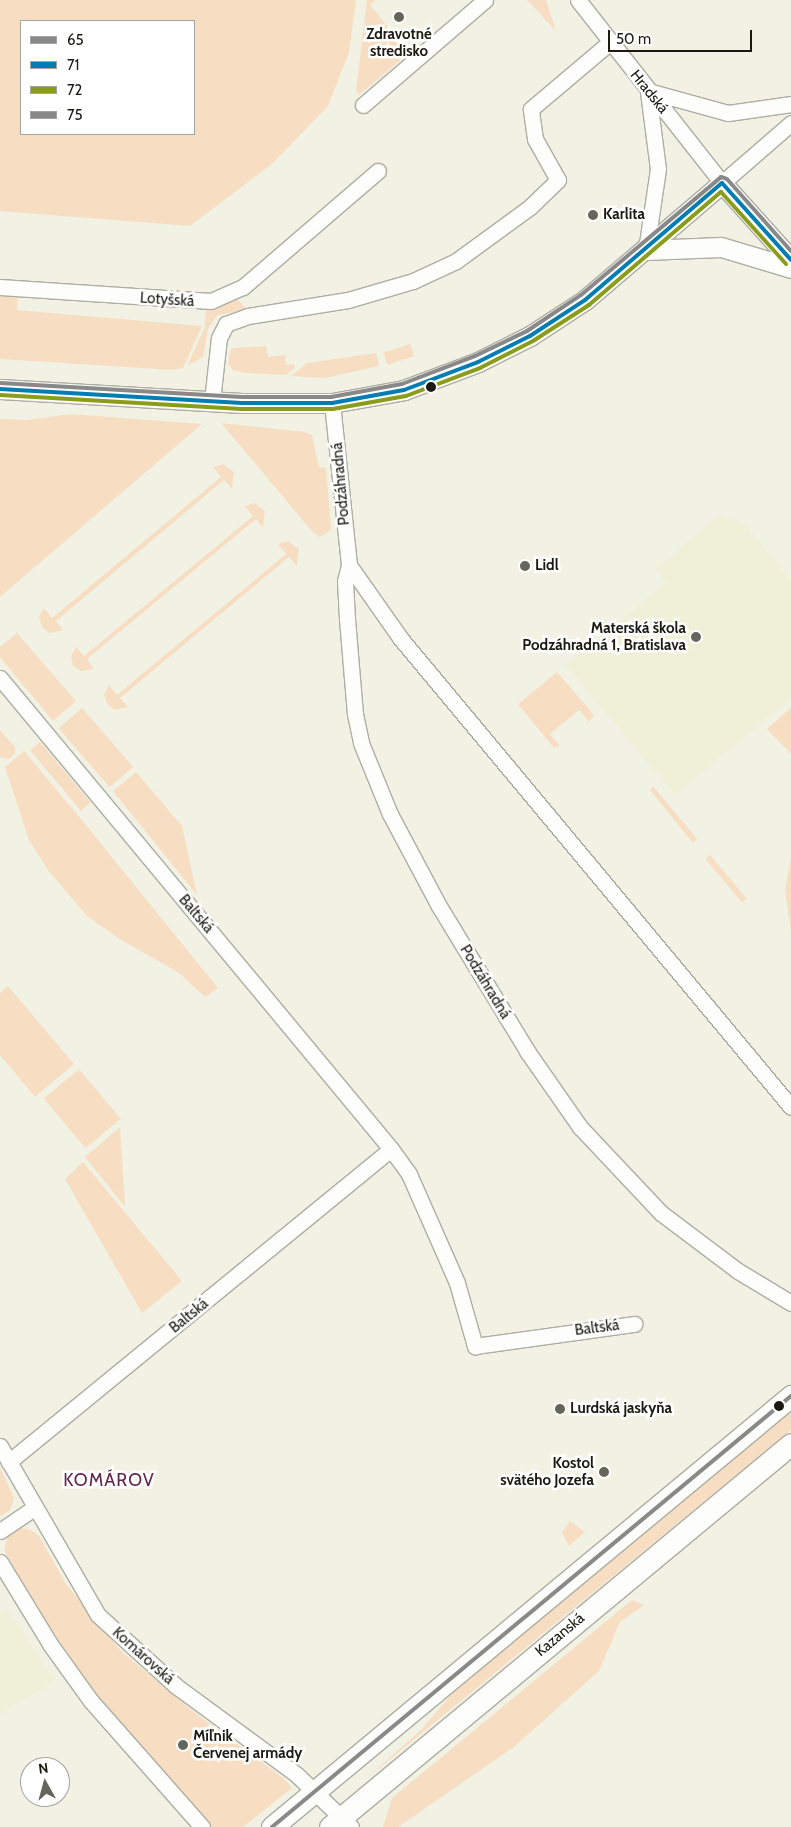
<!DOCTYPE html>
<html>
<head>
<meta charset="utf-8">
<style>
	body { margin:0 }
	#map { position:relative; width:791px; height:1827px; overflow:hidden; background:#f1f2e4; font-family:Cabin,sans-serif }
	div>[style] { position:absolute }
	.built>* { inset:0; background:#eff0d7 }
	.green>* { inset:0; background:#f7dec3; transform-origin:0 0 }
	.roads { filter:drop-shadow(1px 0 #adaea3) drop-shadow(-1px 0 #adaea3) drop-shadow(0 1px #adaea3) drop-shadow(0 -1px #adaea3) }
	.minor>* { height:15px; margin:-7.5px; padding:0 7.5px; transform-origin:7.5px; border-radius:7.5px; background:#fdfdfb }
	.tertiary>* { height:19px; margin:-9.5px; padding:0 9.5px; transform-origin:9.5px; border-radius:9.5px; background:#fdfdfb }
	.secondary>* { height:21px; margin:-10.5px; padding:0 10.5px; transform-origin:10.5px; border-radius:10.5px; background:#fdfdfb }
	.bus-1>* { height:4px; margin:-2px; padding:0 2px; transform-origin:2px; border-radius:2px; background:#898989 }
	.bus-2>* { height:4px; margin:-2px; padding:0 2px; transform-origin:2px; border-radius:2px; background:#007db3 }
	.bus-3>* { height:4px; margin:-2px; padding:0 2px; transform-origin:2px; border-radius:2px; background:#899d1b }
	.bus-4>* { height:4px; margin:-2px; padding:0 2px; transform-origin:2px; border-radius:2px; background:#898989 }
	.dots>* { width:14px; height:14px; translate:-50% -50%; box-sizing:border-box; border:2px solid #fff; border-radius:50% }
	span { translate:-50% -50%; white-space:nowrap; text-align:center; line-height:1.15; -webkit-text-stroke:5px #fff; paint-order:stroke }
	.poi-label { font-size:15px; color:#1a1a11; font-weight:700 }
	.left { translate:0 -50%; text-align:left }
	.right { translate:-100% -50%; text-align:right }
	.street-label { font-size:15px; color:#1a1a11 }
	.quarter-label { font-size:18px; color:#65274c; letter-spacing:1px }
	.legend { position:absolute; left:20px; top:20px; width:175px; height:115px; box-sizing:border-box; background:#fff; border:1px solid #a3a3a0; margin:0; padding:6px 9px; list-style:none; font-size:15px; color:#1a1a11 }
	.legend li { display:flex; align-items:center; gap:10px; height:25px }
	.legend b { width:25px; border:1px solid #a3a3a0 }
	.north { position:absolute; left:20px; top:1757px; width:50px; height:50px; box-sizing:border-box; background:#fff; border:1px solid #a3a3a0; border-radius:50%; rotate:353deg; font-size:14px; font-weight:700; line-height:20px; text-align:center; color:#1a1a11 }
	.north::after { content:''; display:block; margin:auto; width:18px; height:22px; background:#65665b; clip-path:polygon(50% 0,100% 100%,50% 72%,0 100%) }
	.scale { position:absolute; left:608px; top:30px; width:144px; height:22px; box-sizing:border-box; border:2px solid #1a1a11; border-top:0; padding-left:6px; font-size:15px; line-height:18px; white-space:nowrap; color:#1a1a11; -webkit-text-stroke:4px #fff; paint-order:stroke }
</style>
</head>
<body>
<div id="map">
	<div class="built">
		<div style="clip-path:polygon(718px 516px,742px 522px,791px 579px,791px 698px,675px 795px,566px 665px,666px 583px,656px 569px)"></div>
		<div style="clip-path:polygon(7px 1609px,55px 1681px,0 1714px,0 1613px)"></div>
	</div>
	<div class="green">
		<div style="clip-path:polygon(evenodd,0 0,356px 0,349px 52px,328px 106px,272px 164px,190px 226px,0 211px,0 0,194px 21px,194px 134px,21px 134px,21px 21px,194px 21px)"></div>
		<div style="clip-path:polygon(367px 0,376px 0,370px 5px,409px 53px,359px 95px,356px 90px)"></div>
		<div style="clip-path:polygon(527px 0,546px 0,556px 31px)"></div>
		<div style="clip-path:polygon(0 293px,18px 294px,17px 310px,202px 326px,183px 368px,173px 370px,0 359px)"></div>
		<div style="clip-path:polygon(235px 296px,247px 310px,217px 315px,208px 329px,203px 357px,187px 366px,205px 327px,206px 309px)"></div>
		<div style="left:410px;top:344px;width:13px;height:28px;rotate:72deg"></div>
		<div style="clip-path:polygon(266px 346px,268px 357px,285px 355px,286px 365px,294px 364px,295px 368px,286px 375px,246px 373px,233px 370px,228px 364px,231px 348px)"></div>
		<div style="clip-path:polygon(376px 353px,379px 366px,325px 378px,291px 376px,307px 363px)"></div>
		<div style="clip-path:polygon(71px 414px,202px 424px,0 597px,0 419px,27px 420px)"></div>
		<div style="clip-path:polygon(221px 423px,305px 432px,312px 435px,319px 467px,326px 468px,331px 528px,326px 534px,319px 537px,311px 530px)"></div>
		<div style="clip-path:polygon(223px 464px,234px 472px,232px 489px,224px 480px,56px 621px,63px 630px,50px 633px,42px 627px,39px 617px,44px 608px,52px 618px,221px 477px,213px 467px)"></div>
		<div style="clip-path:polygon(255px 503px,265px 511px,263px 528px,256px 519px,87px 659px,94px 669px,81px 671px,73px 666px,71px 656px,76px 647px,84px 656px,253px 516px,245px 506px)"></div>
		<div style="clip-path:polygon(288px 541px,299px 549px,297px 566px,289px 557px,120px 698px,128px 707px,115px 710px,107px 704px,104px 694px,109px 685px,117px 695px,286px 554px,278px 544px)"></div>
		<div style="clip-path:polygon(17px 633px,76px 701px,53px 721px,0 657px,0 647px)"></div>
		<div style="clip-path:polygon(557px 672px,594px 715px,589px 722px,579px 710px,550px 734px,560px 746px,554px 748px,518px 704px)"></div>
		<div style="left:82px;top:708px;width:78px;height:31px;rotate:49deg"></div>
		<div style="clip-path:polygon(791px 708px,791px 754px,767px 729px)"></div>
		<div style="clip-path:polygon(0 730px,15px 747px,15px 753px,9px 759px,0 757px)"></div>
		<div style="left:40px;top:742px;width:79px;height:13px;rotate:50deg"></div>
		<div style="clip-path:polygon(24px 751px,81px 819px,218px 988px,205px 997px,179px 973px,118px 938px,87px 916px,48px 870px,29px 840px,5px 767px)"></div>
		<div style="clip-path:polygon(136px 772px,182px 826px,197px 895px,113px 791px)"></div>
		<div style="clip-path:polygon(653px 786px,697px 839px,693px 843px,650px 790px)"></div>
		<div style="left:710px;top:855px;width:57px;height:6px;rotate:50deg"></div>
		<div style="clip-path:polygon(791px 857px,791px 931px,785px 891px)"></div>
		<div style="clip-path:polygon(8px 986px,74px 1064px,35px 1097px,0 1055px,0 993px)"></div>
		<div style="left:79px;top:1069px;width:65px;height:46px;rotate:50deg"></div>
		<div style="clip-path:polygon(120px 1127px,125px 1207px,85px 1157px)"></div>
		<div style="clip-path:polygon(83px 1162px,182px 1281px,142px 1313px,65px 1179px)"></div>
		<div style="clip-path:polygon(791px 1410px,791px 1430px,361px 1783px,422px 1729px,455px 1690px)"></div>
		<div style="clip-path:polygon(0 1467px,14px 1498px,10px 1510px,0 1516px)"></div>
		<div style="clip-path:polygon(570px 1521px,585px 1532px,569px 1546px,562px 1533px)"></div>
		<div style="clip-path:polygon(21px 1528px,29px 1529px,39px 1536px,66px 1584px,121px 1651px,195px 1713px,283px 1778px,292px 1788px,243px 1827px,212px 1827px,93px 1690px,39px 1611px,4px 1550px,8px 1536px)"></div>
		<div style="clip-path:polygon(632px 1600px,644px 1605px,620px 1622px,599px 1671px,514px 1747px,398px 1827px,383px 1827px,392px 1798px)"></div>
	</div>
	<div class="roads">
		<div class="minor">
			<div style="left:578px;top:0;width:233px;rotate:51.8deg"></div>
			<div style="left:722px;top:183px;width:91px;rotate:-41deg"></div>
			<div style="left:648px;top:91px;width:83px;rotate:15.4deg"></div>
			<div style="left:728px;top:113px;width:64px;rotate:-8.1deg"></div>
			<div style="left:363px;top:105px;width:161px;rotate:-40.7deg"></div>
			<div style="left:646px;top:250px;width:82px;rotate:-81.6deg"></div>
			<div style="left:658px;top:169px;width:78px;rotate:-97.4deg"></div>
			<div style="left:0;top:287px;width:211px;rotate:3.8deg"></div>
			<div style="left:211px;top:301px;width:35px;rotate:-24deg"></div>
			<div style="left:243px;top:287px;width:178px;rotate:-40.7deg"></div>
			<div style="left:212px;top:401px;width:63px;rotate:-83.7deg"></div>
			<div style="left:219px;top:338px;width:16px;rotate:-63deg"></div>
			<div style="left:226px;top:324px;width:23px;rotate:-20deg"></div>
			<div style="left:248px;top:316px;width:101px;rotate:-9.1deg"></div>
			<div style="left:348px;top:300px;width:68px;rotate:-16.3deg"></div>
			<div style="left:413px;top:281px;width:47px;rotate:-24.9deg"></div>
			<div style="left:456px;top:261px;width:92px;rotate:-36.1deg"></div>
			<div style="left:530px;top:207px;width:39px;rotate:-44deg"></div>
			<div style="left:558px;top:180px;width:47px;rotate:-119.3deg"></div>
			<div style="left:535px;top:139px;width:30px;rotate:-98deg"></div>
			<div style="left:531px;top:109px;width:102px;rotate:-40.2deg"></div>
			<div style="left:332px;top:403px;width:163px;rotate:84deg"></div>
			<div style="left:349px;top:565px;width:16px;rotate:104deg"></div>
			<div style="left:345px;top:581px;width:38px;rotate:87deg"></div>
			<div style="left:347px;top:619px;width:95px;rotate:85.2deg"></div>
			<div style="left:355px;top:714px;width:30px;rotate:78deg"></div>
			<div style="left:361px;top:743px;width:77px;rotate:67.8deg"></div>
			<div style="left:390px;top:814px;width:104px;rotate:62deg"></div>
			<div style="left:439px;top:906px;width:170px;rotate:58.7deg"></div>
			<div style="left:527px;top:1051px;width:93px;rotate:55.1deg"></div>
			<div style="left:580px;top:1127px;width:118px;rotate:46.7deg"></div>
			<div style="left:661px;top:1213px;width:96px;rotate:37deg"></div>
			<div style="left:738px;top:1271px;width:62px;rotate:31.1deg"></div>
			<div style="left:349px;top:565px;width:90px;rotate:54.9deg"></div>
			<div style="left:401px;top:639px;width:609px;rotate:50.19deg"></div>
			<div style="left:0;top:678px;width:612px;rotate:50.3deg"></div>
			<div style="left:391px;top:1149px;width:494px;rotate:140.7deg"></div>
			<div style="left:391px;top:1149px;width:31px;rotate:54deg"></div>
			<div style="left:409px;top:1174px;width:119px;rotate:66.2deg"></div>
			<div style="left:457px;top:1283px;width:66px;rotate:74.1deg"></div>
			<div style="left:475px;top:1346px;width:161px;rotate:-7.9deg"></div>
			<div style="left:0;top:1446px;width:195px;rotate:59.9deg"></div>
			<div style="left:98px;top:1615px;width:105px;rotate:42.3deg"></div>
			<div style="left:176px;top:1686px;width:150px;rotate:36.3deg"></div>
			<div style="left:297px;top:1775px;width:75px;rotate:43.9deg"></div>
			<div style="left:0;top:1531px;width:41px;rotate:-34.1deg"></div>
			<div style="left:0;top:1562px;width:96px;rotate:58.6deg"></div>
			<div style="left:50px;top:1644px;width:70px;rotate:54.3deg"></div>
			<div style="left:91px;top:1701px;width:168px;rotate:48.6deg"></div>
		</div>
		<div class="tertiary">
			<div style="left:646px;top:250px;width:75px;rotate:-2.3deg"></div>
			<div style="left:721px;top:247px;width:73px;rotate:16.7deg"></div>
			<div style="left:0;top:389px;width:242px;rotate:3.3deg"></div>
			<div style="left:242px;top:403px;width:90px"></div>
			<div style="left:332px;top:403px;width:73px;rotate:-10.2deg"></div>
			<div style="left:404px;top:390px;width:79px;rotate:-20.7deg"></div>
			<div style="left:478px;top:362px;width:58px;rotate:-26.6deg"></div>
			<div style="left:530px;top:336px;width:66px;rotate:-33.2deg"></div>
			<div style="left:585px;top:300px;width:180px;rotate:-40.5deg"></div>
			<div style="left:722px;top:183px;width:103px;rotate:48.1deg"></div>
		</div>
		<div class="secondary">
			<div style="left:272px;top:1827px;width:675px;rotate:-39.71deg"></div>
			<div style="left:330px;top:1827px;width:599px;rotate:-39.72deg"></div>
		</div>
	</div>
	<div class="bus-1">
		<div style="left:272px;top:1827px;width:675px;rotate:-39.71deg"></div>
	</div>
	<div class="bus-2">
		<div style="left:0;top:389px;width:242px;rotate:3.3deg"></div>
		<div style="left:242px;top:403px;width:90px"></div>
		<div style="left:332px;top:403px;width:73px;rotate:-10.2deg"></div>
		<div style="left:404px;top:390px;width:79px;rotate:-20.7deg"></div>
		<div style="left:478px;top:362px;width:58px;rotate:-26.6deg"></div>
		<div style="left:530px;top:336px;width:66px;rotate:-33.2deg"></div>
		<div style="left:585px;top:300px;width:180px;rotate:-40.5deg"></div>
		<div style="left:722px;top:183px;width:103px;rotate:48.1deg"></div>
	</div>
	<div class="bus-3">
		<div style="left:0;top:395px;width:242px;rotate:3.3deg"></div>
		<div style="left:242px;top:409px;width:91px"></div>
		<div style="left:333px;top:409px;width:74px;rotate:-10.1deg"></div>
		<div style="left:406px;top:396px;width:79px;rotate:-20.7deg"></div>
		<div style="left:480px;top:368px;width:59px;rotate:-27deg"></div>
		<div style="left:533px;top:341px;width:67px;rotate:-32.7deg"></div>
		<div style="left:589px;top:305px;width:174px;rotate:-40.6deg"></div>
		<div style="left:721px;top:192px;width:97px;rotate:47.9deg"></div>
	</div>
	<div class="bus-4">
		<div style="left:0;top:383px;width:242px;rotate:3.3deg"></div>
		<div style="left:242px;top:397px;width:89px"></div>
		<div style="left:331px;top:397px;width:72px;rotate:-10.4deg"></div>
		<div style="left:402px;top:384px;width:78px;rotate:-21deg"></div>
		<div style="left:475px;top:356px;width:58px;rotate:-25.7deg"></div>
		<div style="left:527px;top:331px;width:65px;rotate:-33.7deg"></div>
		<div style="left:581px;top:295px;width:183px;rotate:-40.1deg"></div>
		<div style="left:721px;top:177px;width:6px;rotate:18deg"></div>
		<div style="left:727px;top:179px;width:96px;rotate:48.4deg"></div>
	</div>
	<div class="dots">
		<div style="left:399px;top:17px;background:#65665b"></div>
		<div style="left:593px;top:215px;background:#65665b"></div>
		<div style="left:431px;top:387px;background:#1a1a11"></div>
		<div style="left:525px;top:566px;background:#65665b"></div>
		<div style="left:696px;top:637px;background:#65665b"></div>
		<div style="left:779px;top:1406px;background:#1a1a11"></div>
		<div style="left:560px;top:1409px;background:#65665b"></div>
		<div style="left:604px;top:1472px;background:#65665b"></div>
		<div style="left:183px;top:1745px;background:#65665b"></div>
	</div>
	<div class="poi-label">
		<span style="left:399px;top:43px">Zdravotné<br>stredisko</span>
		<span class="left" style="left:603px;top:215px">Karlita</span>
		<span class="left" style="left:535px;top:566px">Lidl</span>
		<span class="right" style="left:686px;top:637px">Materská škola<br>Podzáhradná 1, Bratislava</span>
		<span class="left" style="left:570px;top:1409px">Lurdská jaskyňa</span>
		<span class="right" style="left:594px;top:1472px">Kostol<br>svätého Jozefa</span>
		<span class="left" style="left:193px;top:1745px">Míľnik<br>Červenej armády</span>
	</div>
	<div class="street-label">
		<span style="left:649px;top:92px;rotate:51deg">Hradská</span>
		<span style="left:167px;top:300px;rotate:4deg">Lotyšská</span>
		<span style="left:341px;top:484px;rotate:-95deg">Podzáhradná</span>
		<span style="left:196px;top:914px;rotate:50deg">Baltská</span>
		<span style="left:485px;top:982px;rotate:59deg">Podzáhradná</span>
		<span style="left:189px;top:1316px;rotate:-39deg">Baltská</span>
		<span style="left:597px;top:1328px;rotate:-7deg">Baltská</span>
		<span style="left:560px;top:1635px;rotate:-40deg">Kazanská</span>
		<span style="left:143px;top:1656px;rotate:42deg">Komárovská</span>
	</div>
	<div class="quarter-label">
		<span style="left:109px;top:1480px">KOMÁROV</span>
	</div>
	<ul class="legend">
	<li><b style="height:6px;background:#898989"></b>65</li>
	<li><b style="height:6px;background:#007db3"></b>71</li>
	<li><b style="height:6px;background:#899d1b"></b>72</li>
	<li><b style="height:6px;background:#898989"></b>75</li>
	</ul>
	<div class="north">N</div>
	<div class="scale">50 m</div>
</div>
</body>
</html>
